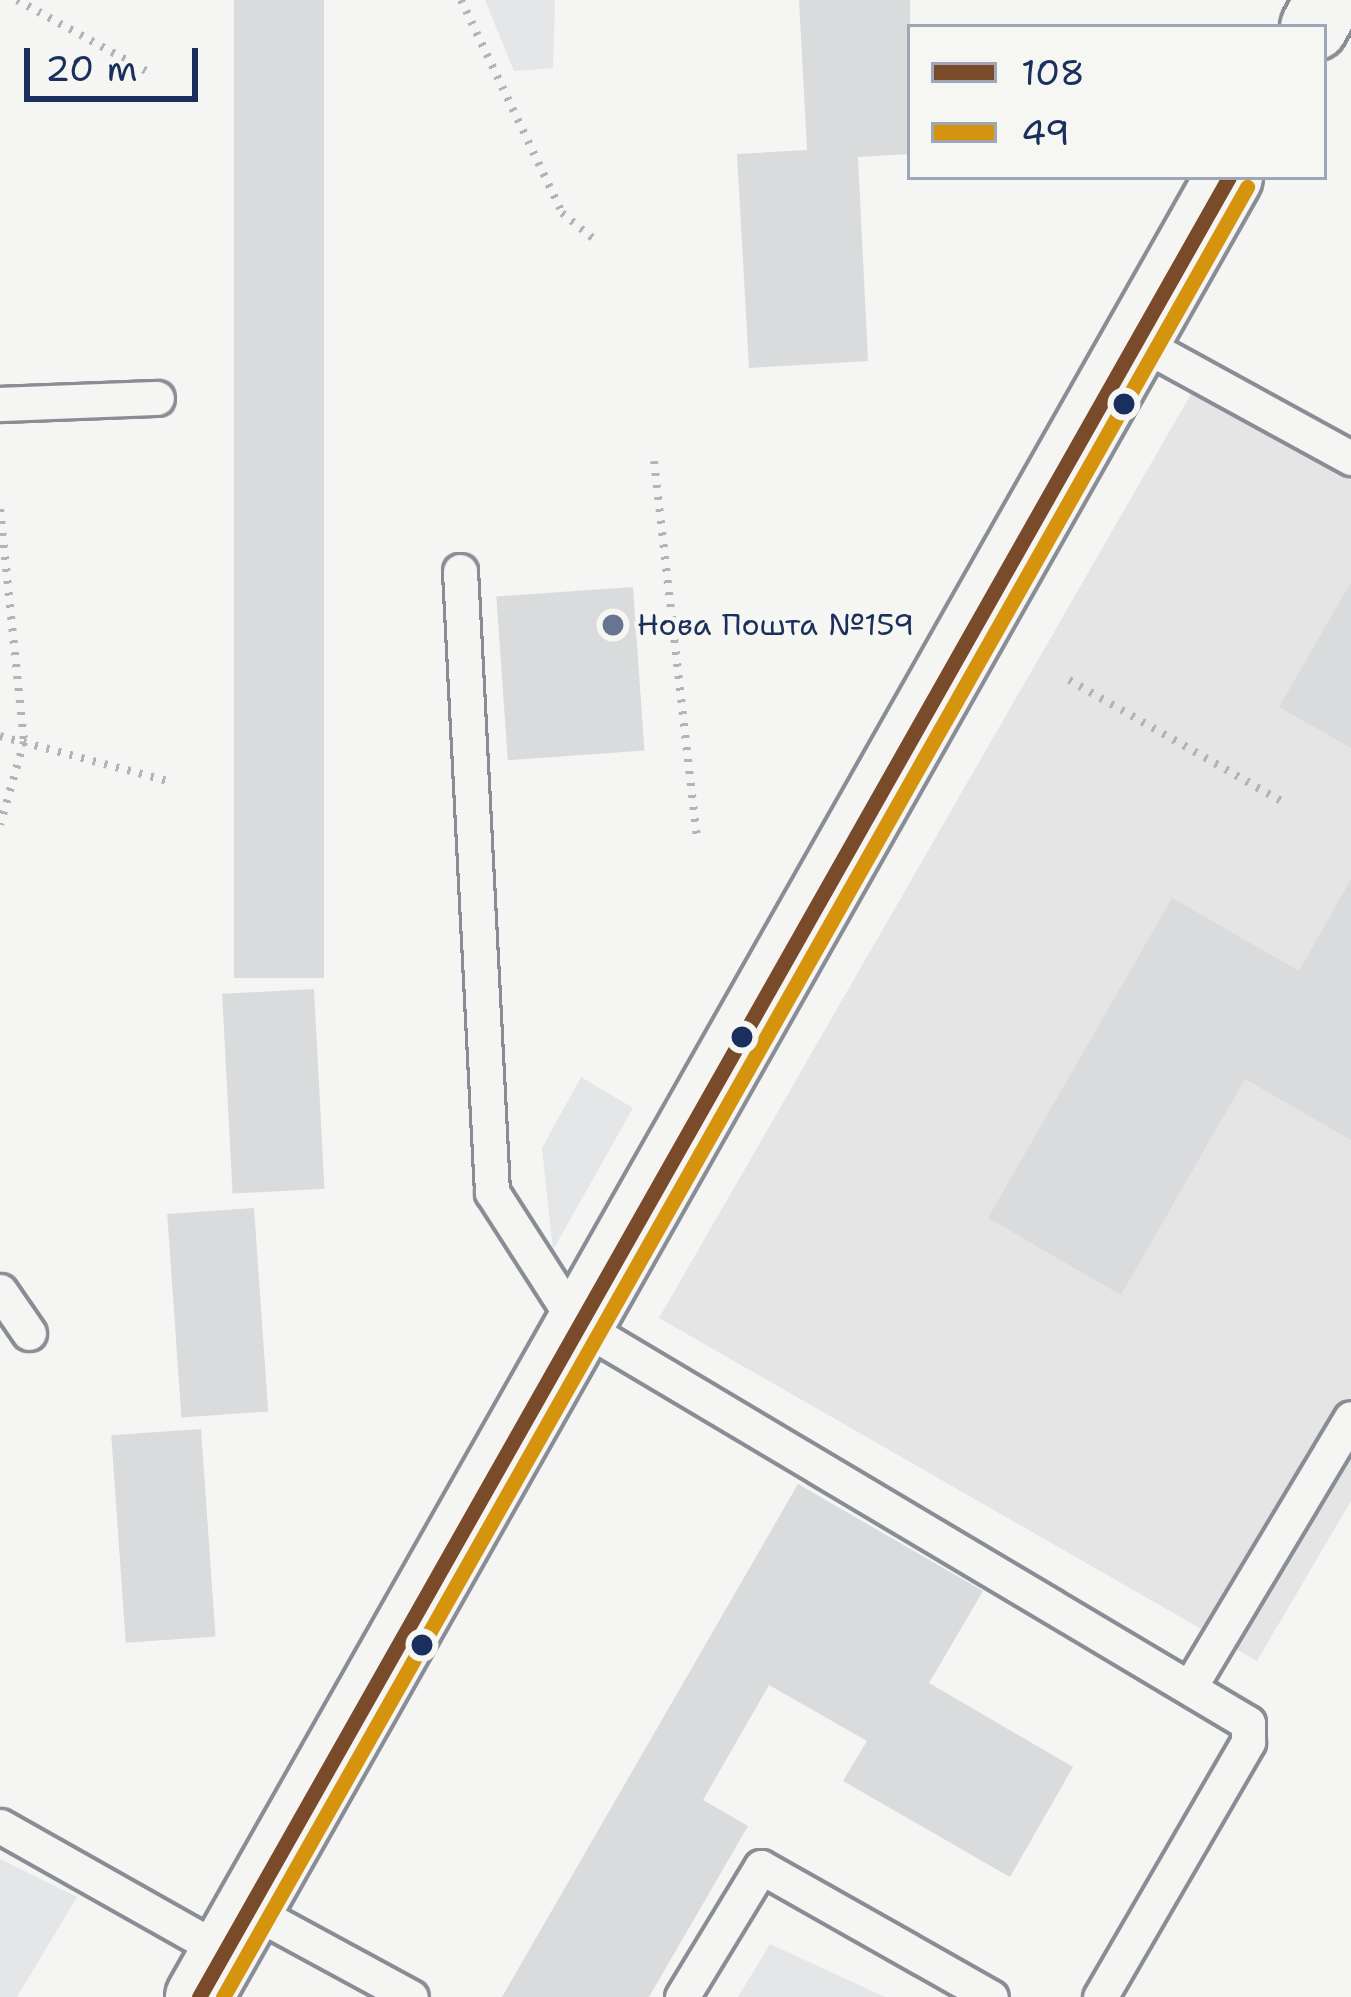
<!DOCTYPE html>
<html>
<head>
<meta charset="utf-8">
<style>
	body { margin:0 }
	#map { position:relative; width:1351px; height:1997px; overflow:hidden; background:#f5f5f3; font-family:"Shantell Sans",sans-serif }
	div>[style] { position:absolute }
	.built>* { inset:0; background:#e5e5e6 }
	.green>* { inset:0; background:#e4e6e7 }
	.building>* { inset:0; background:#dadbdc; transform-origin:0 0 }
	.path>* { height:8px; margin-top:-4px; transform-origin:0; background:repeating-linear-gradient(90deg,#b2b4b9 0 3px,transparent 0 12px) }
	.roads { filter:drop-shadow(3px 0 #898d95) drop-shadow(-3px 0 #898d95) drop-shadow(0 3px #898d95) drop-shadow(0 -3px #898d95) }
	.lane>* { height:33px; margin:-16.5px; padding:0 16.5px; transform-origin:16.5px; border-radius:16.5px; background:#f5f5f3 }
	.secondary>* { height:66px; margin:-33px; padding:0 33px; transform-origin:33px; border-radius:33px; background:#f5f5f3 }
	.bus-1>* { height:15px; margin:-7.5px; padding:0 7.5px; transform-origin:7.5px; border-radius:7.5px; background:#7a4b2a }
	.bus-2>* { height:15px; margin:-7.5px; padding:0 7.5px; transform-origin:7.5px; border-radius:7.5px; background:#d6940e }
	.dots>* { width:33px; height:33px; translate:-50% -50%; box-sizing:border-box; border:6px solid #f6f6f2; border-radius:50% }
	span { translate:-50% -50%; white-space:nowrap; text-align:center; line-height:1.15; -webkit-text-stroke:9px #f6f6f2; paint-order:stroke }
	.poi-label { font-size:30px; color:#1b2f5e }
	.left { translate:0 -50%; text-align:left }
	.legend { position:absolute; left:907px; top:24px; width:420px; height:156px; box-sizing:border-box; background:#f6f6f2; border:3px solid #9ea6b7; margin:0; padding:15px 21px; list-style:none; font-size:36px; color:#1b2f5e }
	.legend li { display:flex; align-items:center; gap:24px; height:60px }
	.legend b { width:60px; border:3px solid #9ea6b7 }
	.scale { position:absolute; left:24px; top:48px; width:174px; height:54px; box-sizing:border-box; border:6px solid #1b2f5e; border-top:0; padding-left:15px; font-size:36px; line-height:42px; white-space:nowrap; color:#1b2f5e; -webkit-text-stroke:9px #f6f6f2; paint-order:stroke }
</style>
</head>
<body>
<div id="map">
	<div class="built">
		<div style="clip-path:polygon(1202px 375px,1351px 457px,1351px 1501px,1257px 1661px,659px 1318px)"></div>
	</div>
	<div class="green">
		<div style="clip-path:polygon(485px 0,555px 0,553px 68px,514px 71px)"></div>
		<div style="clip-path:polygon(581px 1077px,633px 1108px,553px 1250px,542px 1148px)"></div>
		<div style="clip-path:polygon(0 1859px,77px 1897px,17px 1997px,0 1997px)"></div>
		<div style="clip-path:polygon(770px 1944px,885px 1997px,738px 1997px)"></div>
	</div>
	<div class="building">
		<div style="left:234px;top:0;width:90px;height:978px"></div>
		<div style="clip-path:polygon(799px 0,910px 0,910px 154px,858px 157px,868px 361px,749px 368px,737px 154px,807px 150px)"></div>
		<div style="clip-path:polygon(1351px 582px,1351px 748px,1279px 707px)"></div>
		<div style="left:633px;top:587px;width:164px;height:137px;rotate:86deg"></div>
		<div style="clip-path:polygon(1351px 879px,1351px 1140px,1245px 1079px,1121px 1295px,988px 1218px,1172px 898px,1299px 971px)"></div>
		<div style="left:314px;top:989px;width:200px;height:92px;rotate:87deg"></div>
		<div style="left:254px;top:1208px;width:204px;height:87px;rotate:86deg"></div>
		<div style="left:201px;top:1429px;width:208px;height:90px;rotate:86deg"></div>
		<div style="clip-path:polygon(798px 1484px,983px 1591px,929px 1683px,1073px 1767px,1010px 1877px,843px 1781px,867px 1741px,769px 1685px,703px 1800px,748px 1826px,649px 1997px,502px 1997px)"></div>
	</div>
	<div class="path">
		<div style="left:17px;top:0;width:147px;rotate:28.8deg"></div>
		<div style="left:461px;top:0;width:236px;rotate:64.6deg"></div>
		<div style="left:562px;top:213px;width:43px;rotate:39.3deg"></div>
		<div style="left:654px;top:461px;width:379px;rotate:83.5deg"></div>
		<div style="left:0;top:509px;width:234px;rotate:84.1deg"></div>
		<div style="left:24px;top:742px;width:86px;rotate:106.1deg"></div>
		<div style="left:1069px;top:680px;width:246px;rotate:29.7deg"></div>
		<div style="left:0;top:736px;width:174px;rotate:15deg"></div>
	</div>
	<div class="roads">
		<div class="lane">
			<div style="left:1137px;top:341px;width:244px;rotate:28.7deg"></div>
			<div style="left:0;top:404px;width:157px;rotate:-2.2deg"></div>
			<div style="left:460px;top:571px;width:622px;rotate:87.05deg"></div>
			<div style="left:492px;top:1192px;width:156px;rotate:57.3deg"></div>
			<div style="left:576px;top:1323px;width:782px;rotate:30.76deg"></div>
			<div style="left:1248px;top:1723px;width:19px;rotate:90deg"></div>
			<div style="left:1248px;top:1742px;width:295px;rotate:120.1deg"></div>
			<div style="left:0;top:1291px;width:51px;rotate:55.4deg"></div>
			<div style="left:1191px;top:1685px;width:311px;rotate:-59.1deg"></div>
			<div style="left:0;top:1826px;width:257px;rotate:29.4deg"></div>
			<div style="left:249px;top:1909px;width:184px;rotate:28.5deg"></div>
			<div style="left:682px;top:1997px;width:152px;rotate:-58.7deg"></div>
			<div style="left:761px;top:1867px;width:264px;rotate:29.5deg"></div>
		</div>
		<div class="secondary">
			<div style="left:1314px;top:27px;width:31px;rotate:-61deg"></div>
			<div style="left:199px;top:1997px;width:2091px;rotate:-60.49deg"></div>
		</div>
	</div>
	<div class="bus-1">
		<div style="left:199px;top:1997px;width:2091px;rotate:-60.49deg"></div>
	</div>
	<div class="bus-2">
		<div style="left:223px;top:1997px;width:2080px;rotate:-60.5deg"></div>
	</div>
	<div class="dots">
		<div style="left:1124px;top:404px;background:#1b2f5e"></div>
		<div style="left:613px;top:625px;background:#677492"></div>
		<div style="left:742px;top:1037px;background:#1b2f5e"></div>
		<div style="left:422px;top:1645px;background:#1b2f5e"></div>
	</div>
	<div class="poi-label">
		<span class="left" style="left:637px;top:625px">Нова Пошта №159</span>
	</div>
	<ul class="legend">
	<li><b style="height:15px;background:#7a4b2a"></b>108</li>
	<li><b style="height:15px;background:#d6940e"></b>49</li>
	</ul>
	<div class="scale">20 m</div>
</div>
</body>
</html>
